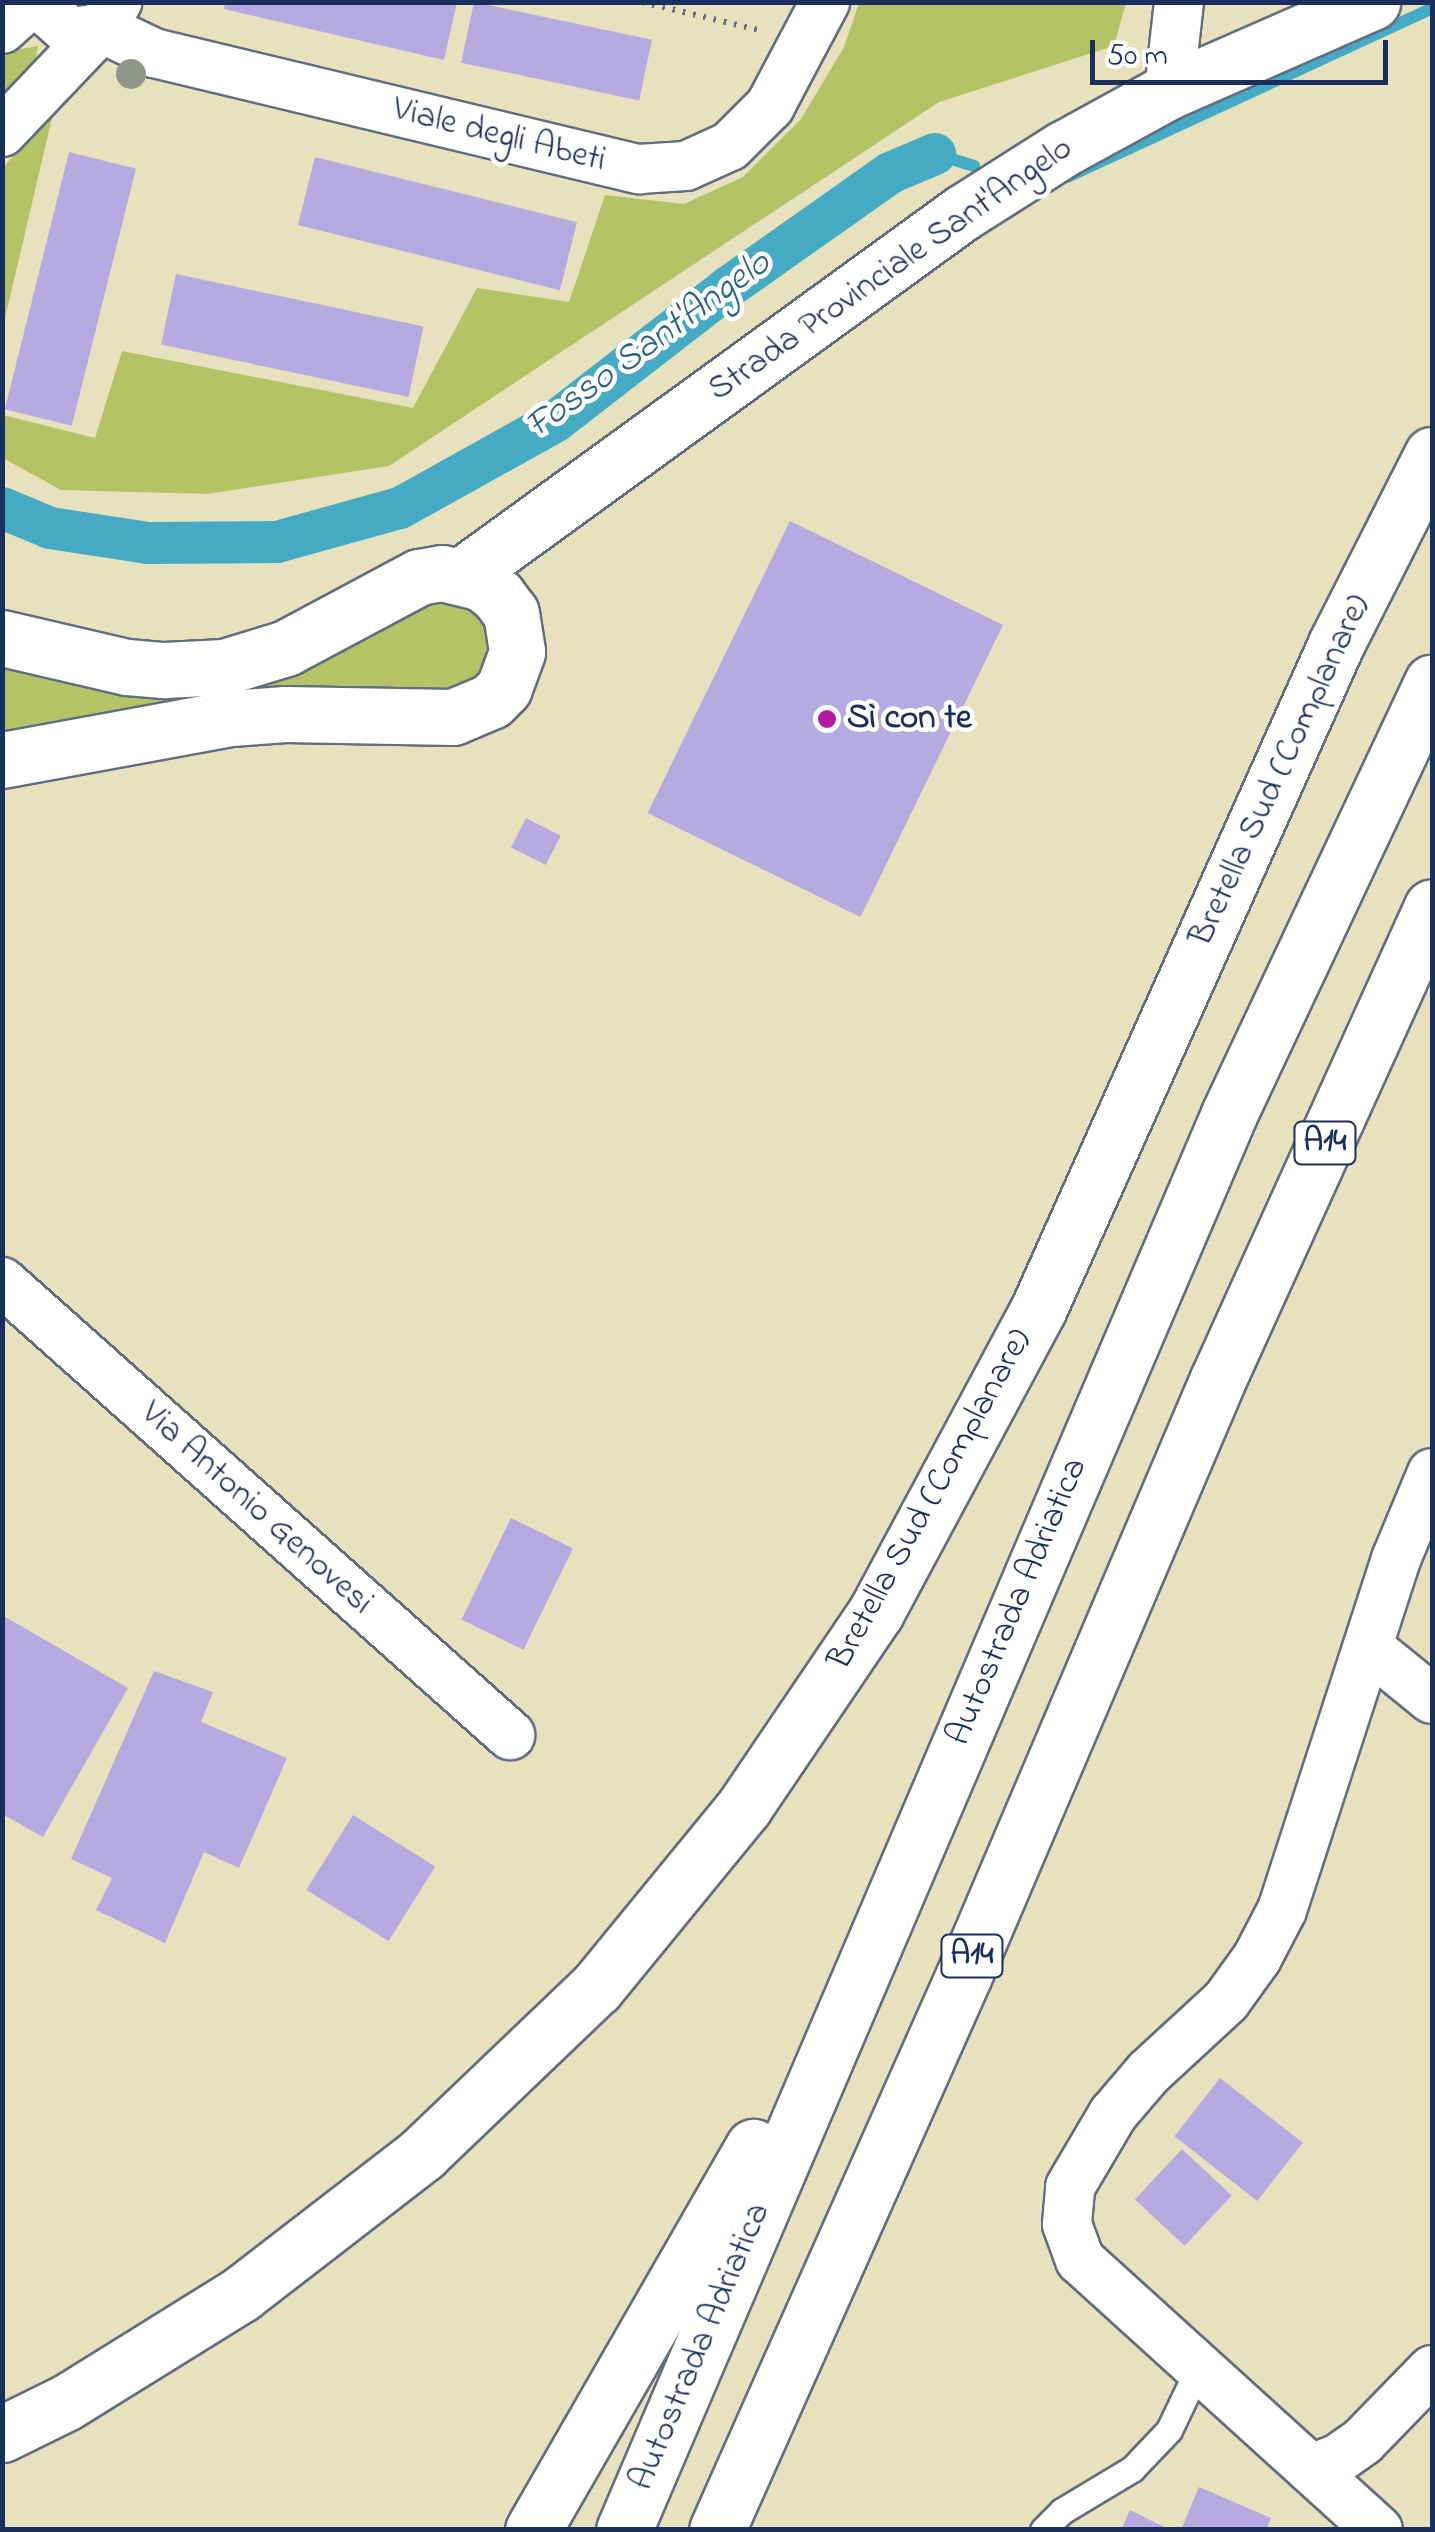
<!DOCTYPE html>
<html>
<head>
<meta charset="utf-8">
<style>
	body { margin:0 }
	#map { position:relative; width:1435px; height:2532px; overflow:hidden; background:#e7e1be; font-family:"Indie Flower",sans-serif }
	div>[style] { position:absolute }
	.green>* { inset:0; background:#b4c366 }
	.stream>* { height:12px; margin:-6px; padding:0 6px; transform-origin:6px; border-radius:6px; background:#45abc4 }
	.canal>* { height:42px; margin:-21px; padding:0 21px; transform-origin:21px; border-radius:21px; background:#45abc4 }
	.building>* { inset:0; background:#b6abe1; transform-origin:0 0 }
	.path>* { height:6px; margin-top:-3px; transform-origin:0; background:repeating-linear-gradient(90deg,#626d80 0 2.5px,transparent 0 10.5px) }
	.roads { filter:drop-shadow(2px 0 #626d80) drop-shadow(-2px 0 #626d80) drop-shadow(0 2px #626d80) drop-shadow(0 -2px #626d80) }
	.lane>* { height:25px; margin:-12.5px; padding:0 12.5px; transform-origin:12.5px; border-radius:12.5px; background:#fff }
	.street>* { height:48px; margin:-24px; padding:0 24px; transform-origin:24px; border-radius:24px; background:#fff }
	.secondary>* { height:55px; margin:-27.5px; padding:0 27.5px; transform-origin:27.5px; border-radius:27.5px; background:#fff }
	.primary>* { height:55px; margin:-27.5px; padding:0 27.5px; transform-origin:27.5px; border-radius:27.5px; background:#fff }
	.highway>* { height:55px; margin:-27.5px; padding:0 27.5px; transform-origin:27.5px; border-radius:27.5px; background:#fff }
	.trees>* { width:30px; height:30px; margin:-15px; border-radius:50%; background:#90978a }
	.dots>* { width:28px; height:28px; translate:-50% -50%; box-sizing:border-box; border:5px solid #fff; border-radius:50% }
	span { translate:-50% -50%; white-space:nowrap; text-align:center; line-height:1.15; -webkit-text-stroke:9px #fff; paint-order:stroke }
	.shield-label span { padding:2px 8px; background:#fff; border:2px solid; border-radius:8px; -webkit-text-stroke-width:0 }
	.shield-label { font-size:32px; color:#1b2f5e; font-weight:700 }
	.street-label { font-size:35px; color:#1b2f5e }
	.poi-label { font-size:35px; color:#1b2f5e; font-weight:700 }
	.left { translate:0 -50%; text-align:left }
	.water-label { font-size:38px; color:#2c6187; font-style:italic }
	.frame { position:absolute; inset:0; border:5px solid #1b2f5e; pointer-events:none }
	.scale { position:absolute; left:1090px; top:40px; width:298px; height:45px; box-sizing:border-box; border:5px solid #1b2f5e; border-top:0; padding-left:12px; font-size:30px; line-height:35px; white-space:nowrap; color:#1b2f5e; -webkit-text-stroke:8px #fff; paint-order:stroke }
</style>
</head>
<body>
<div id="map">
	<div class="green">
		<div style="clip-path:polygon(859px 3px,1126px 3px,1114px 46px,939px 102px,389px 466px,207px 494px,61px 490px,3px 458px,3px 415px,95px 438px,122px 351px,413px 408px,477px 288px,569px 302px,605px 195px,684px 204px,743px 177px,801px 119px,844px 47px)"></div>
		<div style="clip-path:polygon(38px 46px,34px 72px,3px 102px,3px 58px,10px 51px)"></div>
		<div style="clip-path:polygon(55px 105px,3px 327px,3px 168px)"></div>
		<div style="clip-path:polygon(449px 589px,500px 625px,484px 685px,450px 696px,3px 744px,2px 659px,62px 675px)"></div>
	</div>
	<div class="stream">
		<div style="left:935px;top:154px;width:41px;rotate:17.1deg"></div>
		<div style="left:1067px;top:177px;width:402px;rotate:-24.8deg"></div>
	</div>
	<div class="canal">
		<div style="left:2px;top:508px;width:52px;rotate:22.6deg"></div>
		<div style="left:50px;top:528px;width:99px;rotate:8.7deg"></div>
		<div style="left:148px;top:543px;width:129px;rotate:-0.4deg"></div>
		<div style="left:277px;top:542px;width:128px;rotate:-15.5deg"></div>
		<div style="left:400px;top:508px;width:179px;rotate:-29.1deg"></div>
		<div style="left:556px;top:421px;width:220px;rotate:-37.8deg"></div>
		<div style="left:730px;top:286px;width:196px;rotate:-35.2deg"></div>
		<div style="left:890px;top:173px;width:49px;rotate:-22.9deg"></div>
	</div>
	<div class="building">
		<div style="clip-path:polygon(225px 2px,457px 2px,444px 60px,224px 9px)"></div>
		<div style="left:474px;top:2px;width:182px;height:62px;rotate:12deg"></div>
		<div style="left:69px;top:152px;width:69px;height:265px;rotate:14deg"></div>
		<div style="left:315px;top:157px;width:270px;height:70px;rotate:14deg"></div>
		<div style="left:176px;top:274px;width:253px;height:72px;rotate:12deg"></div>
		<div style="left:790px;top:521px;width:237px;height:325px;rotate:26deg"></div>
		<div style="left:526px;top:818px;width:39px;height:33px;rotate:27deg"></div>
		<div style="left:511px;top:1518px;width:69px;height:113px;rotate:26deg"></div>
		<div style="clip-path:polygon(2px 1615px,128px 1688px,43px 1837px,2px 1814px)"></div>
		<div style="clip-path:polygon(154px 1671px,213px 1692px,201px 1722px,287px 1758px,239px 1868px,204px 1852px,165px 1943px,96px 1910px,112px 1878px,71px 1859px)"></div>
		<div style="left:353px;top:1815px;width:97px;height:88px;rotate:32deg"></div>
		<div style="left:1220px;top:2078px;width:105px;height:74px;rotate:38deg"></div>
		<div style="left:1182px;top:2149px;width:68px;height:69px;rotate:43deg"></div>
		<div style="clip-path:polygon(1199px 2487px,1271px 2518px,1266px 2530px,1181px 2530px)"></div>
		<div style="clip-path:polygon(1130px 2510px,1170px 2530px,1121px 2530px)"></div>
	</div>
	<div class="path">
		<div style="left:642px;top:2px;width:124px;rotate:13.5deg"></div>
	</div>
	<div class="roads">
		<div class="lane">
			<div style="left:1043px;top:2530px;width:27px;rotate:-45deg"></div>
			<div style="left:1062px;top:2511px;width:82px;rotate:-31deg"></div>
			<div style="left:1132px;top:2469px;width:54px;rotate:-46.5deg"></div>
			<div style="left:1169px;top:2430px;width:70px;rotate:-64.5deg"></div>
		</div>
		<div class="street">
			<div style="left:52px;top:2px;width:13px;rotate:94deg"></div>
			<div style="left:51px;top:15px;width:25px;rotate:42deg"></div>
			<div style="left:70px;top:32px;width:31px;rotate:-7deg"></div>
			<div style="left:101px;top:28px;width:59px;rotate:25.3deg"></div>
			<div style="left:154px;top:53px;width:499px;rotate:13.5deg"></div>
			<div style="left:639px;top:169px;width:47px;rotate:-3.7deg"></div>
			<div style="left:686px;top:166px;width:48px;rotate:-24.4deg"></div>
			<div style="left:730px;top:146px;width:57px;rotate:-45deg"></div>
			<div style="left:770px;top:106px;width:118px;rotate:-62.1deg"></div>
			<div style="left:2px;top:29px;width:40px;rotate:-42deg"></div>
			<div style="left:1169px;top:91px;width:90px;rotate:-83.6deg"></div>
			<div style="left:2px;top:132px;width:144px;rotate:-46.4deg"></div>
			<div style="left:101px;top:28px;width:31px;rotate:-58deg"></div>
			<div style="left:2px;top:1282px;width:681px;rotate:41.72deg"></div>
			<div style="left:1368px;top:1647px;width:82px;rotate:39.1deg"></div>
			<div style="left:1311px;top:2469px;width:30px;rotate:-21deg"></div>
			<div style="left:1339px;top:2458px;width:29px;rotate:-35deg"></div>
			<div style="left:1363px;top:2441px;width:99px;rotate:-45.8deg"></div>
			<div style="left:1378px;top:2530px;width:402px;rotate:-137.8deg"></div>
			<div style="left:1080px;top:2260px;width:38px;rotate:-110deg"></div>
			<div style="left:1067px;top:2224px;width:37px;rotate:-85deg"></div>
			<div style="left:1070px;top:2187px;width:85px;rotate:-59.5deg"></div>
			<div style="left:1113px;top:2114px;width:55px;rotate:-49.4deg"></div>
			<div style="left:1149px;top:2072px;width:105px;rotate:-42.7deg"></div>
			<div style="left:1226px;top:2001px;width:53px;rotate:-54.2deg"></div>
			<div style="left:1257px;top:1958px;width:54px;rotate:-62.5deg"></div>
			<div style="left:1282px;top:1910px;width:369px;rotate:-72deg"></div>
			<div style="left:1396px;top:1559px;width:93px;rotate:-67.3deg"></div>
		</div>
		<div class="secondary">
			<div style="left:463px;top:575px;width:616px;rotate:-35.96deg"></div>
			<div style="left:962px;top:213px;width:120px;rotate:-32.4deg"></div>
			<div style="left:1063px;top:149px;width:121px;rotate:-28.7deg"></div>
			<div style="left:1169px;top:91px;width:222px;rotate:-23.7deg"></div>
			<div style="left:2px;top:638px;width:128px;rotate:13.1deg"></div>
			<div style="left:127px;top:667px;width:37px;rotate:5deg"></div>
			<div style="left:164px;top:670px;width:60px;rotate:-2.9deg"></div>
			<div style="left:224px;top:667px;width:65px;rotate:-17deg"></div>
			<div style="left:286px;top:648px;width:151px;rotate:-28.1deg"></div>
			<div style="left:419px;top:577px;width:23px;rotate:-10deg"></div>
			<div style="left:442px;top:573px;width:41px;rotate:14deg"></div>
			<div style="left:482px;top:583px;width:21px;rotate:39deg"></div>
			<div style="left:498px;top:596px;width:21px;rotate:53deg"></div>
			<div style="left:511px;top:613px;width:39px;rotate:81deg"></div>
			<div style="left:517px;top:652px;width:38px;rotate:110deg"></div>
			<div style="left:504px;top:688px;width:18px;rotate:135deg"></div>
			<div style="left:491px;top:701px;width:41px;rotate:157.2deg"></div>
			<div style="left:453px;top:717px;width:168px;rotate:-179deg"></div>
			<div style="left:285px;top:714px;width:54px;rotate:175.8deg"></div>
			<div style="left:231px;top:718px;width:233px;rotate:169.6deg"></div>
		</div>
		<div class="primary">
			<div style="left:2px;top:2434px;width:72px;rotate:-26.2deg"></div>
			<div style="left:67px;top:2402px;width:205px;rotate:-31.8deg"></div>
			<div style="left:241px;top:2294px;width:229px;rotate:-37.7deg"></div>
			<div style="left:422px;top:2154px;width:240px;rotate:-43.7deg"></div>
			<div style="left:596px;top:1988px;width:234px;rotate:-50.7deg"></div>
			<div style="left:744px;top:1807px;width:235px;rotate:-55.9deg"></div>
			<div style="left:876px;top:1612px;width:343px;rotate:-61.8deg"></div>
			<div style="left:1038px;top:1310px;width:730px;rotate:-65.89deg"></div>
			<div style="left:1336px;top:644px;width:212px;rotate:-63.1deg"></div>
		</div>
		<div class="highway">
			<div style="left:533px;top:2530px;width:442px;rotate:-60.1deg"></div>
			<div style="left:624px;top:2530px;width:1540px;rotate:-66.86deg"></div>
			<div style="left:1229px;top:1114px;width:477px;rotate:-64.8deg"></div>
			<div style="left:717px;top:2530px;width:607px;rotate:-66.01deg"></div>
			<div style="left:964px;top:1975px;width:648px;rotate:-66.92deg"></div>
			<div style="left:1218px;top:1379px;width:518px;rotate:-65.61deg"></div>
		</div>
	</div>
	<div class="trees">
		<div style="left:131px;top:74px"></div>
	</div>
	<div class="dots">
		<div style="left:827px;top:719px;background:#b5179e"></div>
	</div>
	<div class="shield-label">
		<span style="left:1325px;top:1143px">A14</span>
		<span style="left:972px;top:1956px">A14</span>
	</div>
	<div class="street-label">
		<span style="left:499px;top:136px;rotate:14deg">Viale degli Abeti</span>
		<span style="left:891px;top:270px;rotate:-35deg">Strada Provinciale Sant'Angelo</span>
		<span style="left:1281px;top:771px;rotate:-65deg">Bretella Sud (Complanare)</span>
		<span style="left:931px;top:1500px;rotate:-61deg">Bretella Sud (Complanare)</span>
		<span style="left:256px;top:1509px;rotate:42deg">Via Antonio Genovesi</span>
		<span style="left:1018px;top:1602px;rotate:-67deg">Autostrada Adriatica</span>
		<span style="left:701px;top:2347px;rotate:-67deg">Autostrada Adriatica</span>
	</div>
	<div class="poi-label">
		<span class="left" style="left:847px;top:719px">Sì con te</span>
	</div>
	<div class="water-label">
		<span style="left:649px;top:346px;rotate:-36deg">Fosso Sant'Angelo</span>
	</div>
	<div class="frame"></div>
	<div class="scale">50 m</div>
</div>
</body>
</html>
